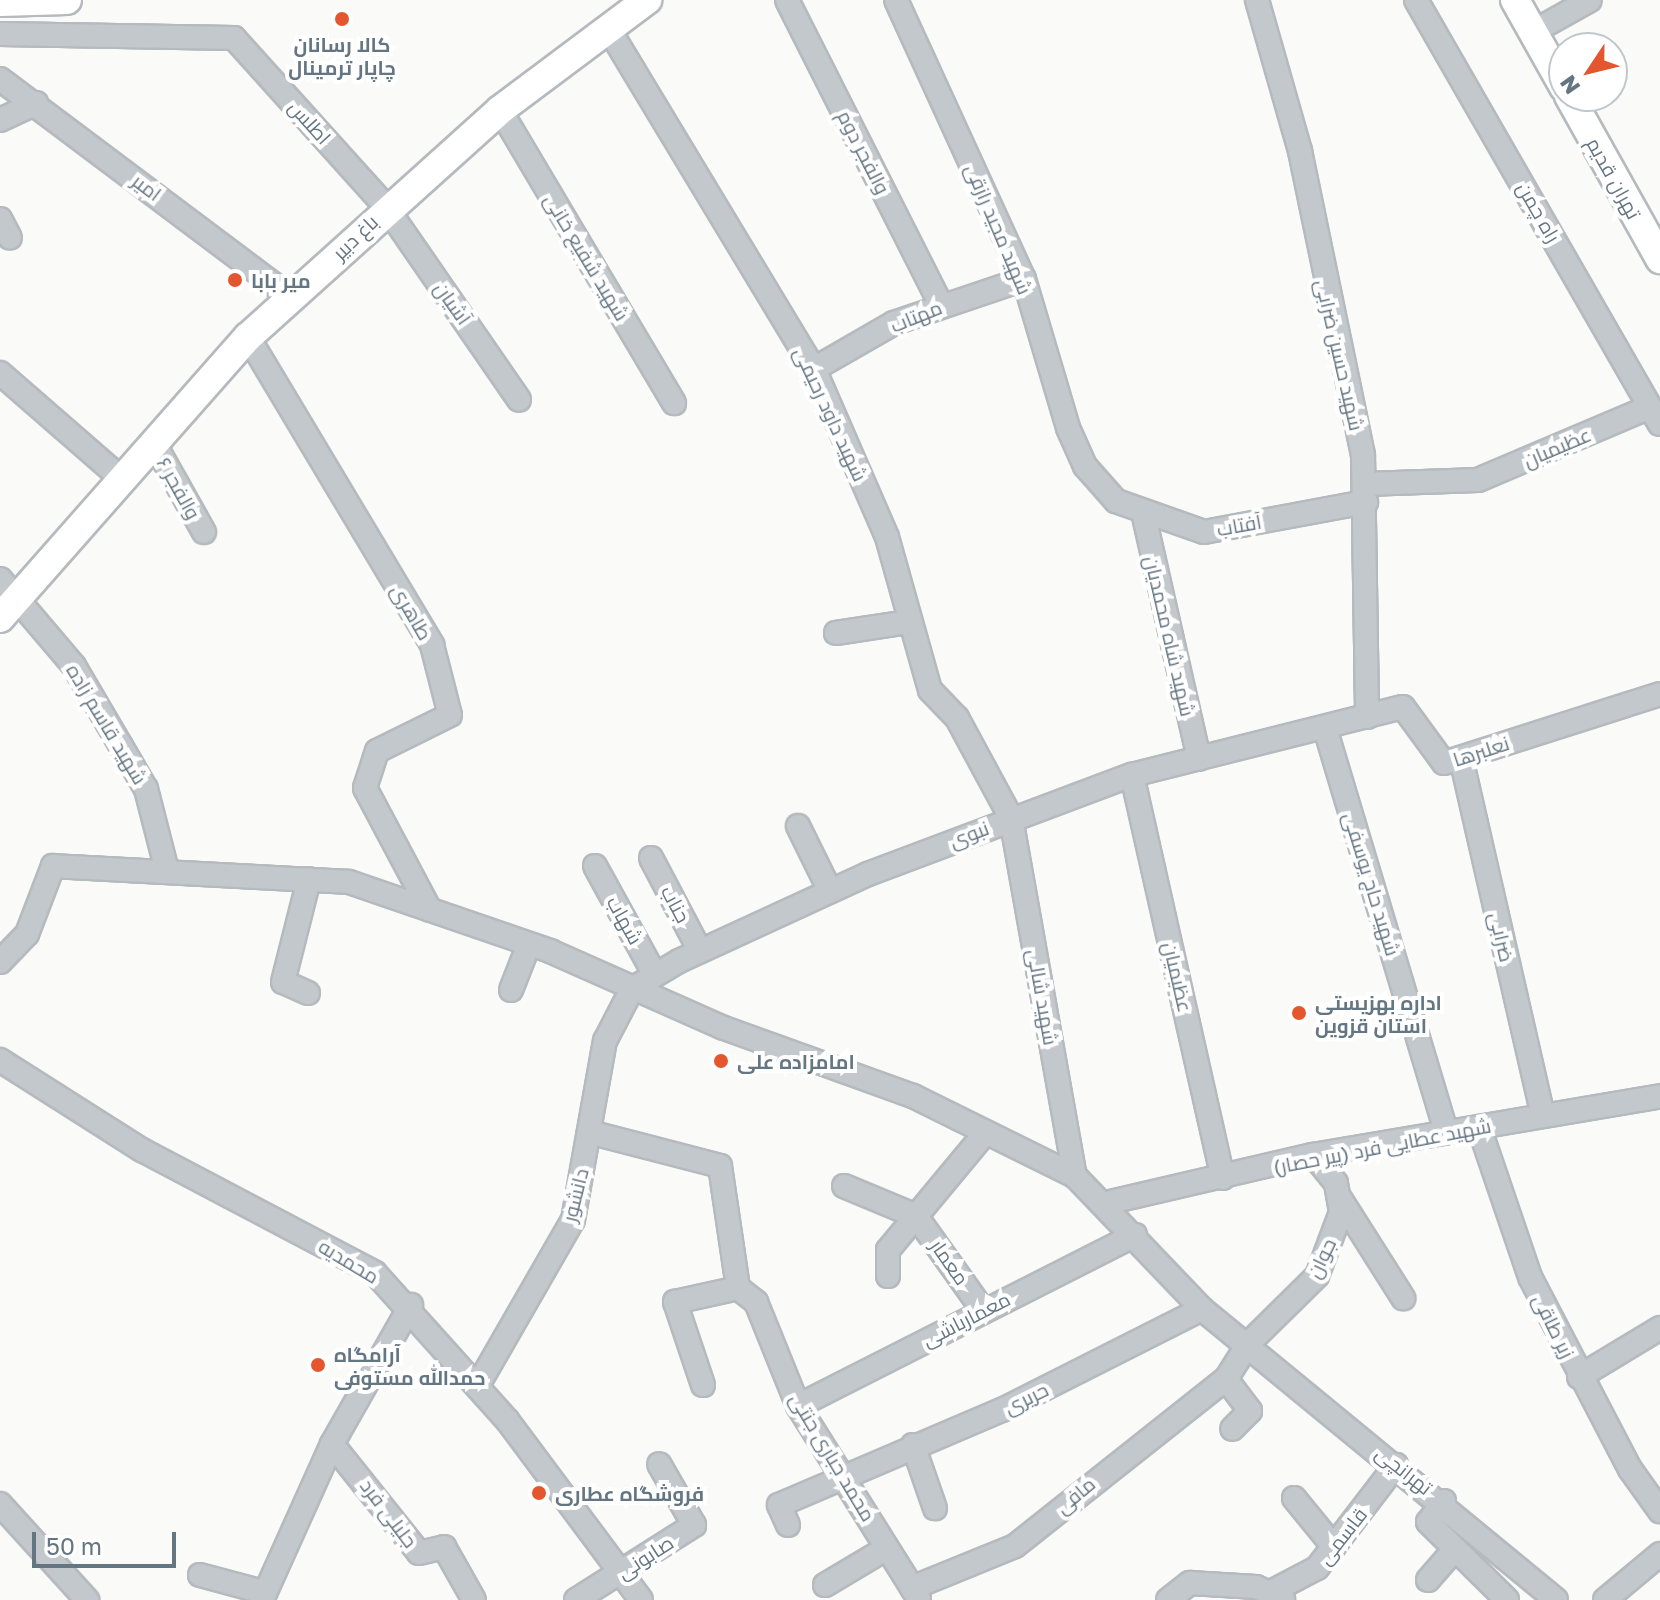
<!DOCTYPE html>
<html>
<head>
<meta charset="utf-8">
<style>
	body { margin:0 }
	#map { position:relative; width:1660px; height:1600px; overflow:hidden; background:#fafaf8; font-family:"Golos Text",Cairo,sans-serif }
	div>[style] { position:absolute }
	.roads { filter:drop-shadow(2px 0 #b5babe) drop-shadow(-2px 0 #b5babe) drop-shadow(0 2px #b5babe) drop-shadow(0 -2px #b5babe) }
	.minor>* { height:22px; margin:-11px; padding:0 11px; transform-origin:11px; border-radius:11px; background:#c3c8cc }
	.major>* { height:28px; margin:-14px; padding:0 14px; transform-origin:14px; border-radius:14px; background:#fff }
	.dots>* { width:22px; height:22px; translate:-50% -50%; box-sizing:border-box; border:4px solid #fff; border-radius:50% }
	span { translate:-50% -50%; white-space:nowrap; text-align:center; line-height:1.15; -webkit-text-stroke:8px #fff; paint-order:stroke }
	.poi-label { font-size:20px; color:#657683; font-weight:700 }
	.left { translate:0 -50%; text-align:left }
	.street-label { font-size:20px; color:#657683 }
	.north { position:absolute; left:1548px; top:32px; width:80px; height:80px; box-sizing:border-box; background:#fff; border:2px solid #c1c8cd; border-radius:50%; rotate:235deg; font-size:22px; font-weight:700; line-height:32px; text-align:center; color:#657683 }
	.north::after { content:''; display:block; margin:auto; width:28px; height:36px; background:#e4572e; clip-path:polygon(50% 0,100% 100%,50% 72%,0 100%) }
	.scale { position:absolute; left:32px; top:1532px; width:144px; height:36px; box-sizing:border-box; border:4px solid #657683; border-top:0; padding-left:10px; font-size:24px; line-height:28px; white-space:nowrap; color:#657683; -webkit-text-stroke:6px #fff; paint-order:stroke }
</style>
</head>
<body>
<div id="map">
	<div class="roads">
		<div class="minor">
			<div style="left:787px;top:0;width:342px;rotate:63.2deg"></div>
			<div style="left:896px;top:0;width:307px;rotate:65.4deg"></div>
			<div style="left:1024px;top:279px;width:155px;rotate:73.5deg"></div>
			<div style="left:1068px;top:428px;width:42px;rotate:65.9deg"></div>
			<div style="left:1085px;top:466px;width:47px;rotate:48.5deg"></div>
			<div style="left:1116px;top:501px;width:93px;rotate:19.4deg"></div>
			<div style="left:1204px;top:532px;width:165px;rotate:-10.5deg"></div>
			<div style="left:1257px;top:0;width:157px;rotate:74.1deg"></div>
			<div style="left:1300px;top:151px;width:310px;rotate:78.3deg"></div>
			<div style="left:1363px;top:455px;width:262px;rotate:89.1deg"></div>
			<div style="left:1416px;top:0;width:489px;rotate:60.1deg"></div>
			<div style="left:608px;top:28px;width:398px;rotate:58.9deg"></div>
			<div style="left:814px;top:369px;width:183px;rotate:66.5deg"></div>
			<div style="left:887px;top:537px;width:159px;rotate:74.3deg"></div>
			<div style="left:930px;top:690px;width:39px;rotate:46deg"></div>
			<div style="left:957px;top:718px;width:114px;rotate:61.6deg"></div>
			<div style="left:1011px;top:818px;width:364px;rotate:79.9deg"></div>
			<div style="left:1533px;top:32px;width:65px;rotate:-29.3deg"></div>
			<div style="left:0;top:34px;width:234px;rotate:1deg"></div>
			<div style="left:234px;top:38px;width:227px;rotate:48deg"></div>
			<div style="left:386px;top:207px;width:234px;rotate:55.4deg"></div>
			<div style="left:0;top:79px;width:365px;rotate:36.9deg"></div>
			<div style="left:500px;top:110px;width:341px;rotate:59.3deg"></div>
			<div style="left:0;top:120px;width:40px;rotate:-25deg"></div>
			<div style="left:0;top:219px;width:21px;rotate:62deg"></div>
			<div style="left:248px;top:337px;width:359px;rotate:59.1deg"></div>
			<div style="left:432px;top:645px;width:72px;rotate:75.6deg"></div>
			<div style="left:450px;top:715px;width:81px;rotate:153.7deg"></div>
			<div style="left:377px;top:751px;width:39px;rotate:108deg"></div>
			<div style="left:365px;top:788px;width:138px;rotate:62deg"></div>
			<div style="left:814px;top:369px;width:92px;rotate:-29.9deg"></div>
			<div style="left:894px;top:323px;width:137px;rotate:-18.7deg"></div>
			<div style="left:0;top:373px;width:160px;rotate:41deg"></div>
			<div style="left:154px;top:443px;width:102px;rotate:60.7deg"></div>
			<div style="left:1366px;top:484px;width:112px;rotate:-2deg"></div>
			<div style="left:1478px;top:480px;width:187px;rotate:-23deg"></div>
			<div style="left:1143px;top:512px;width:253px;rotate:77.2deg"></div>
			<div style="left:0;top:579px;width:114px;rotate:49.6deg"></div>
			<div style="left:74px;top:666px;width:93px;rotate:59.6deg"></div>
			<div style="left:121px;top:746px;width:50px;rotate:59.8deg"></div>
			<div style="left:146px;top:789px;width:81px;rotate:75.6deg"></div>
			<div style="left:836px;top:633px;width:74px;rotate:-8.6deg"></div>
			<div style="left:1325px;top:728px;width:422px;rotate:73.3deg"></div>
			<div style="left:1461px;top:758px;width:367px;rotate:77.1deg"></div>
			<div style="left:1132px;top:775px;width:413px;rotate:77.3deg"></div>
			<div style="left:798px;top:826px;width:72px;rotate:63.8deg"></div>
			<div style="left:651px;top:858px;width:105px;rotate:62.2deg"></div>
			<div style="left:595px;top:866px;width:124px;rotate:61.2deg"></div>
			<div style="left:0;top:962px;width:39px;rotate:-46deg"></div>
			<div style="left:27px;top:934px;width:73px;rotate:-69.1deg"></div>
			<div style="left:53px;top:866px;width:296px;rotate:3.1deg"></div>
			<div style="left:349px;top:882px;width:213px;rotate:18.9deg"></div>
			<div style="left:550px;top:951px;width:190px;rotate:23.9deg"></div>
			<div style="left:724px;top:1028px;width:201px;rotate:19.8deg"></div>
			<div style="left:913px;top:1096px;width:181px;rotate:26.3deg"></div>
			<div style="left:1075px;top:1176px;width:184px;rotate:46.3deg"></div>
			<div style="left:1202px;top:1309px;width:458px;rotate:39.4deg"></div>
			<div style="left:511px;top:990px;width:49px;rotate:-68.6deg"></div>
			<div style="left:308px;top:993px;width:27px;rotate:-156deg"></div>
			<div style="left:283px;top:982px;width:106px;rotate:-75.8deg"></div>
			<div style="left:0;top:1060px;width:168px;rotate:32.4deg"></div>
			<div style="left:142px;top:1150px;width:263px;rotate:27.8deg"></div>
			<div style="left:375px;top:1273px;width:198px;rotate:48.1deg"></div>
			<div style="left:507px;top:1420px;width:224px;rotate:53.3deg"></div>
			<div style="left:1479px;top:1127px;width:158px;rotate:71.2deg"></div>
			<div style="left:1530px;top:1277px;width:216px;rotate:62.5deg"></div>
			<div style="left:1630px;top:1469px;width:52px;rotate:54.5deg"></div>
			<div style="left:589px;top:1132px;width:135px;rotate:14.5deg"></div>
			<div style="left:720px;top:1166px;width:123px;rotate:81.6deg"></div>
			<div style="left:738px;top:1288px;width:23px;rotate:38deg"></div>
			<div style="left:756px;top:1302px;width:112px;rotate:68deg"></div>
			<div style="left:798px;top:1406px;width:228px;rotate:57.9deg"></div>
			<div style="left:844px;top:1186px;width:78px;rotate:22.6deg"></div>
			<div style="left:916px;top:1216px;width:114px;rotate:54.6deg"></div>
			<div style="left:1339px;top:1197px;width:120px;rotate:57.6deg"></div>
			<div style="left:1106px;top:1203px;width:212px;rotate:-13.1deg"></div>
			<div style="left:1313px;top:1155px;width:352px;rotate:-9.6deg"></div>
			<div style="left:888px;top:1276px;width:26px;rotate:-90deg"></div>
			<div style="left:888px;top:1250px;width:153px;rotate:-50.3deg"></div>
			<div style="left:1579px;top:1377px;width:95px;rotate:-31.2deg"></div>
			<div style="left:1226px;top:1379px;width:40px;rotate:53deg"></div>
			<div style="left:1250px;top:1411px;width:25px;rotate:135deg"></div>
			<div style="left:478px;top:1385px;width:190px;rotate:-60.1deg"></div>
			<div style="left:573px;top:1220px;width:182px;rotate:-79.9deg"></div>
			<div style="left:605px;top:1041px;width:59px;rotate:-62.6deg"></div>
			<div style="left:632px;top:989px;width:55px;rotate:-30.8deg"></div>
			<div style="left:679px;top:961px;width:208px;rotate:-24.7deg"></div>
			<div style="left:868px;top:874px;width:282px;rotate:-20.6deg"></div>
			<div style="left:1132px;top:775px;width:279px;rotate:-14.1deg"></div>
			<div style="left:1403px;top:707px;width:69px;rotate:53.8deg"></div>
			<div style="left:1444px;top:763px;width:227px;rotate:-17.7deg"></div>
			<div style="left:703px;top:1385px;width:88px;rotate:-108.6deg"></div>
			<div style="left:675px;top:1302px;width:65px;rotate:-12.5deg"></div>
			<div style="left:798px;top:1406px;width:378px;rotate:-26.9deg"></div>
			<div style="left:332px;top:1444px;width:139px;rotate:51.4deg"></div>
			<div style="left:419px;top:1553px;width:26px;rotate:-13deg"></div>
			<div style="left:444px;top:1547px;width:61px;rotate:60.5deg"></div>
			<div style="left:913px;top:1445px;width:67px;rotate:70.8deg"></div>
			<div style="left:1294px;top:1498px;width:63px;rotate:50.8deg"></div>
			<div style="left:1444px;top:1501px;width:26px;rotate:127deg"></div>
			<div style="left:1428px;top:1522px;width:111px;rotate:44.6deg"></div>
			<div style="left:0;top:1504px;width:130px;rotate:47.8deg"></div>
			<div style="left:788px;top:1525px;width:22px;rotate:-114deg"></div>
			<div style="left:779px;top:1505px;width:242px;rotate:-23.1deg"></div>
			<div style="left:1002px;top:1410px;width:224px;rotate:-26.8deg"></div>
			<div style="left:200px;top:1575px;width:65px;rotate:15.1deg"></div>
			<div style="left:1428px;top:1580px;width:41px;rotate:-48.9deg"></div>
			<div style="left:825px;top:1585px;width:72px;rotate:-30.8deg"></div>
			<div style="left:912px;top:1588px;width:111px;rotate:-22.2deg"></div>
			<div style="left:1015px;top:1546px;width:269px;rotate:-38.4deg"></div>
			<div style="left:1226px;top:1379px;width:41px;rotate:-57.8deg"></div>
			<div style="left:1248px;top:1344px;width:97px;rotate:-44.6deg"></div>
			<div style="left:1317px;top:1276px;width:68px;rotate:-69.4deg"></div>
			<div style="left:1341px;top:1212px;width:29px;rotate:-100deg"></div>
			<div style="left:1336px;top:1183px;width:36px;rotate:-129deg"></div>
			<div style="left:1273px;top:1591px;width:50px;rotate:-27.6deg"></div>
			<div style="left:1317px;top:1568px;width:130px;rotate:-52.5deg"></div>
			<div style="left:262px;top:1600px;width:171px;rotate:-65.8deg"></div>
			<div style="left:332px;top:1444px;width:160px;rotate:-60.4deg"></div>
			<div style="left:576px;top:1600px;width:140px;rotate:-32.4deg"></div>
			<div style="left:694px;top:1525px;width:70px;rotate:-119.8deg"></div>
			<div style="left:1168px;top:1600px;width:28px;rotate:-38deg"></div>
			<div style="left:1190px;top:1583px;width:66px;rotate:3.5deg"></div>
			<div style="left:1256px;top:1587px;width:30px;rotate:24deg"></div>
			<div style="left:1605px;top:1600px;width:72px;rotate:-39.9deg"></div>
		</div>
		<div class="major">
			<div style="left:1515px;top:0;width:100px;rotate:60.6deg"></div>
			<div style="left:0;top:2px;width:67px;rotate:-1.7deg"></div>
			<div style="left:1569px;top:96px;width:187px;rotate:60.8deg"></div>
			<div style="left:0;top:618px;width:375px;rotate:-48.6deg"></div>
			<div style="left:248px;top:337px;width:339px;rotate:-42deg"></div>
			<div style="left:500px;top:110px;width:184px;rotate:-36.8deg"></div>
		</div>
	</div>
	<div class="dots">
		<div style="left:342px;top:19px;background:#e4572e"></div>
		<div style="left:235px;top:280px;background:#e4572e"></div>
		<div style="left:1299px;top:1013px;background:#e4572e"></div>
		<div style="left:721px;top:1061px;background:#e4572e"></div>
		<div style="left:318px;top:1365px;background:#e4572e"></div>
		<div style="left:539px;top:1493px;background:#e4572e"></div>
	</div>
	<div class="poi-label">
		<span style="left:342px;top:56px">کالا رسانان<br>چاپار ترمینال</span>
		<span class="left" style="left:251px;top:280px">میر بابا</span>
		<span class="left" style="left:1315px;top:1014px">اداره بهزیستی<br>استان قزوین</span>
		<span class="left" style="left:737px;top:1061px">امامزاده علی</span>
		<span class="left" style="left:334px;top:1366px">آرامگاه<br>حمدالله مستوفی</span>
		<span class="left" style="left:555px;top:1493px">فروشگاه عطاری</span>
	</div>
	<div class="street-label">
		<span style="left:310px;top:122px;rotate:48deg">اطلس</span>
		<span style="left:864px;top:152px;rotate:63deg">والفجر دوم</span>
		<span style="left:1614px;top:178px;rotate:61deg">تهران قدیم</span>
		<span style="left:147px;top:187px;rotate:37deg">امیر</span>
		<span style="left:1539px;top:212px;rotate:60deg">راه چمن</span>
		<span style="left:999px;top:229px;rotate:67deg">شهید مجید رازقی</span>
		<span style="left:355px;top:237px;rotate:-44deg">باغ دبیر</span>
		<span style="left:587px;top:257px;rotate:59deg">شهید شفیع خانی</span>
		<span style="left:453px;top:303px;rotate:55deg">آشیان</span>
		<span style="left:916px;top:316px;rotate:-22deg">مهتاب</span>
		<span style="left:1340px;top:355px;rotate:77deg">شهید حسین ضرابی</span>
		<span style="left:831px;top:414px;rotate:65deg">شهید داود رحیمی</span>
		<span style="left:1557px;top:447px;rotate:-23deg">عظیمیان</span>
		<span style="left:179px;top:488px;rotate:61deg">والفجر ۶</span>
		<span style="left:1239px;top:525px;rotate:-10deg">آفتاب</span>
		<span style="left:412px;top:612px;rotate:60deg">طاهری</span>
		<span style="left:1170px;top:636px;rotate:77deg">شهید شاه محمدیان</span>
		<span style="left:107px;top:724px;rotate:59deg">شهید قاسم زاده</span>
		<span style="left:1481px;top:751px;rotate:-18deg">نعلبرها</span>
		<span style="left:969px;top:834px;rotate:-21deg">نبوی</span>
		<span style="left:1372px;top:884px;rotate:73deg">شهید حاج یوسفی</span>
		<span style="left:676px;top:904px;rotate:62deg">جناب</span>
		<span style="left:625px;top:920px;rotate:61deg">شهاب</span>
		<span style="left:1502px;top:937px;rotate:77deg">ضرابی</span>
		<span style="left:1178px;top:977px;rotate:77deg">عظیمیان</span>
		<span style="left:1043px;top:997px;rotate:80deg">شهید شالی</span>
		<span style="left:1382px;top:1146px;rotate:-11deg">شهید عطایی فرد (پیر حصار)</span>
		<span style="left:575px;top:1195px;rotate:-76deg">دانشور</span>
		<span style="left:1321px;top:1258px;rotate:-64deg">جوان</span>
		<span style="left:349px;top:1261px;rotate:31deg">محمدیه</span>
		<span style="left:950px;top:1262px;rotate:55deg">معمار</span>
		<span style="left:966px;top:1319px;rotate:-27deg">معمارباشی</span>
		<span style="left:1554px;top:1326px;rotate:64deg">زیر طاقی</span>
		<span style="left:1026px;top:1398px;rotate:-26deg">حریری</span>
		<span style="left:833px;top:1457px;rotate:59deg">محمد جباری جنتی</span>
		<span style="left:1404px;top:1470px;rotate:38deg">تهرانچی</span>
		<span style="left:1075px;top:1495px;rotate:-40deg">مافی</span>
		<span style="left:389px;top:1513px;rotate:53deg">جلیلی فرد</span>
		<span style="left:1342px;top:1536px;rotate:-52deg">قاسمی</span>
		<span style="left:645px;top:1557px;rotate:-33deg">صابونی</span>
	</div>
	<div class="north">N</div>
	<div class="scale">50 m</div>
</div>
</body>
</html>
